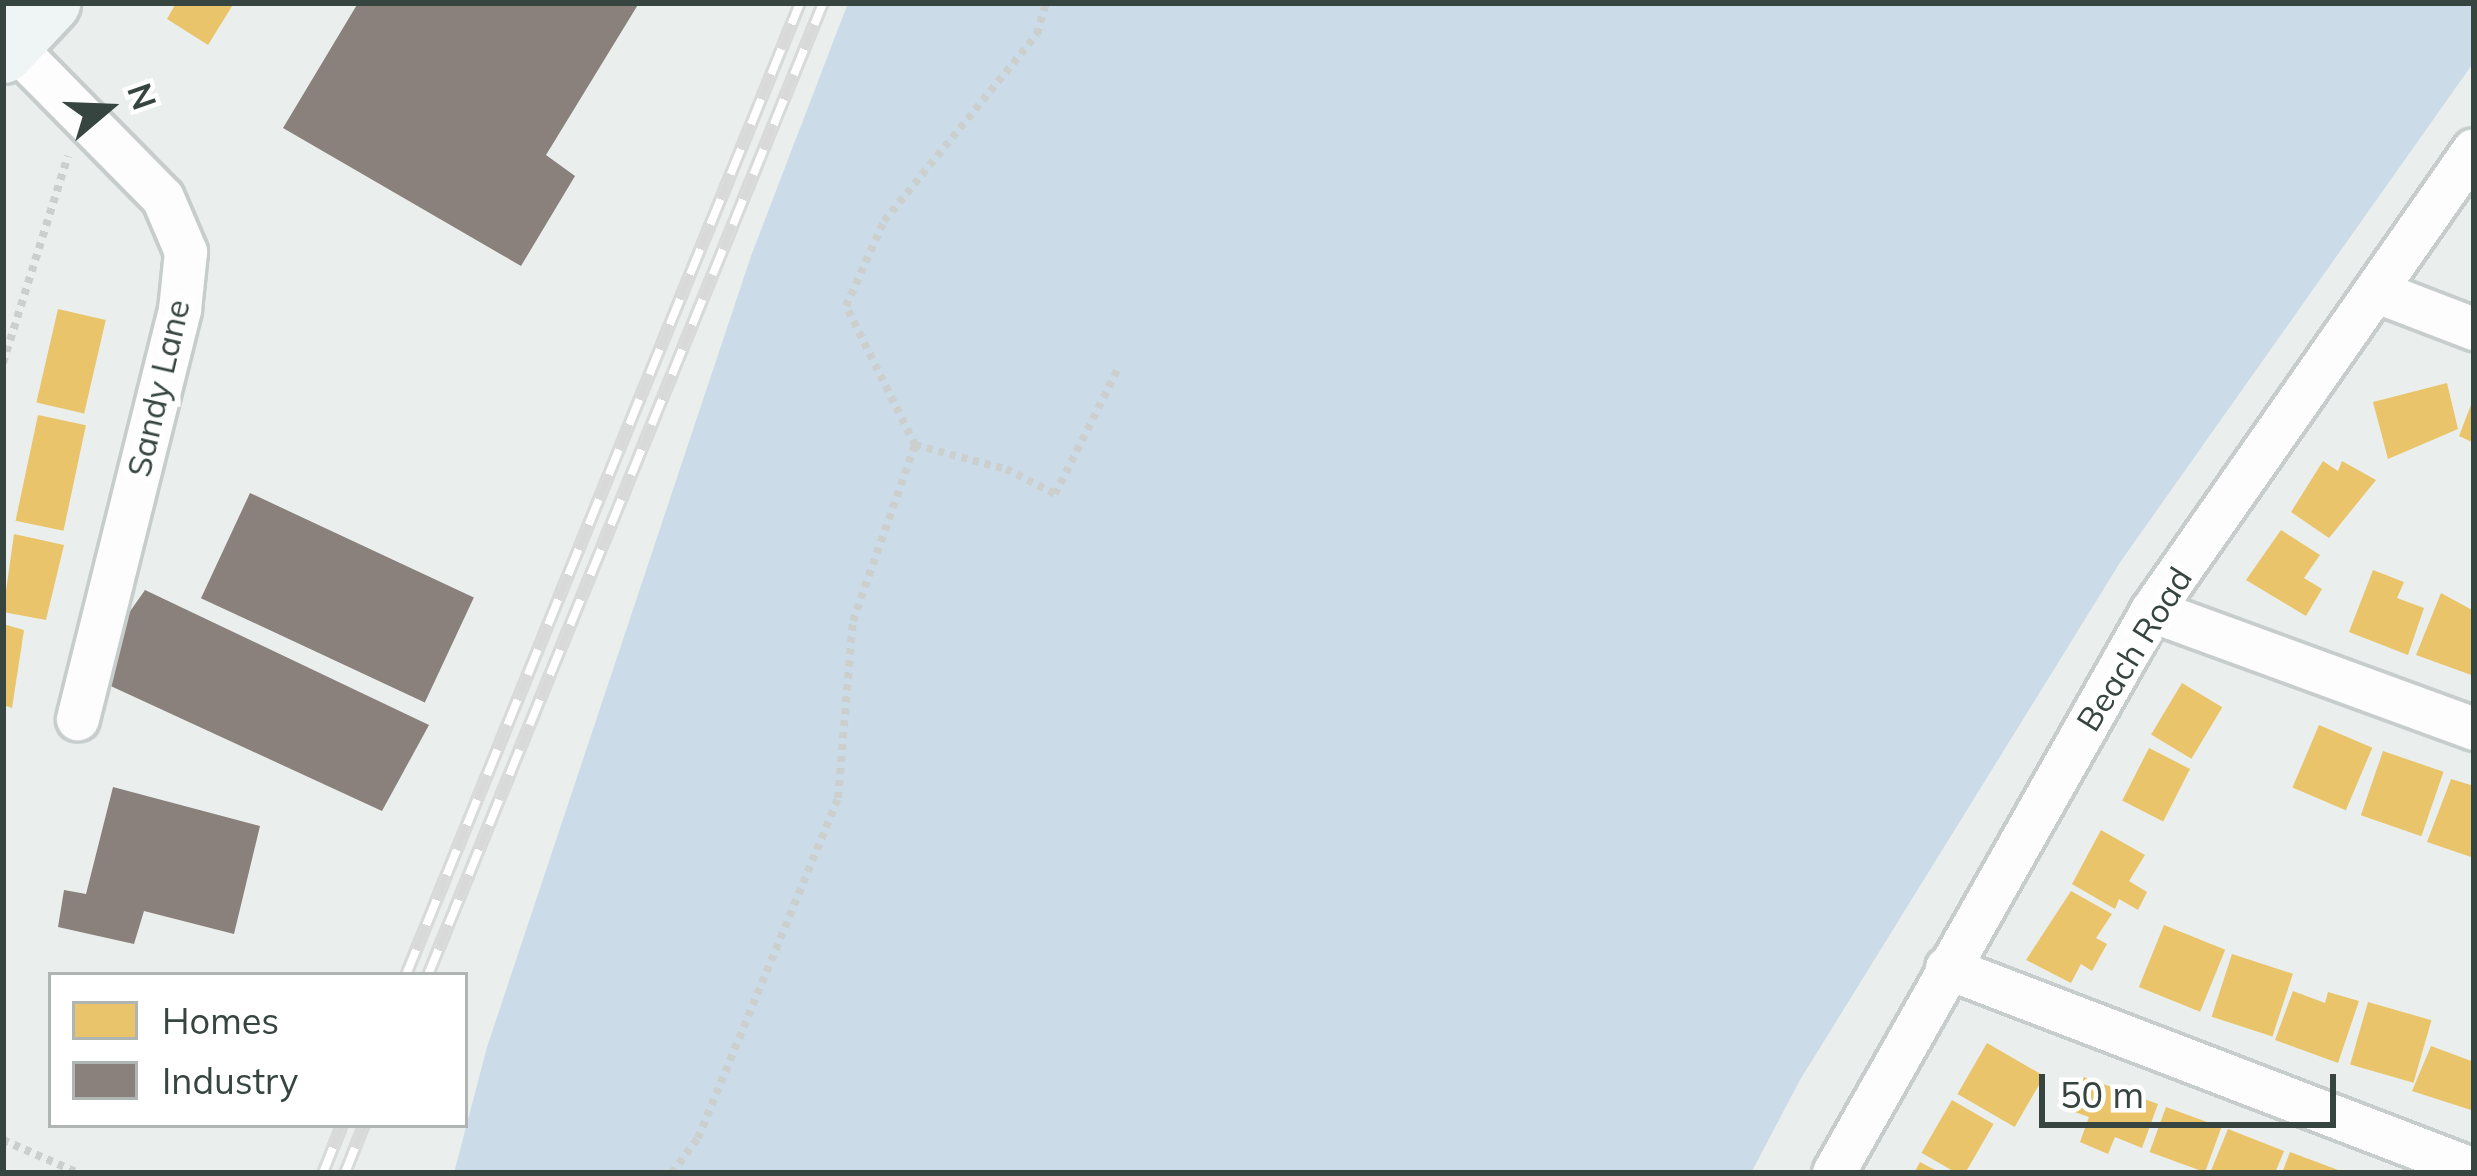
<!DOCTYPE html>
<html>
<head>
<meta charset="utf-8">
<style>
	body { margin:0 }
	#map { position:relative; width:2477px; height:1176px; overflow:hidden; background:#eaefee; font-family:Mulish,sans-serif }
	div>[style] { position:absolute }
	.green>* { inset:0; background:#cbdce8 }
	.homes>* { inset:0; background:#e9c46a; transform-origin:0 0 }
	.industry>* { inset:0; background:#8a817c; transform-origin:0 0 }
	.path>* { height:8px; margin-top:-4px; transform-origin:0; background:repeating-linear-gradient(90deg,#cbd0ce 0 6px,transparent 0 12px) }
	.roads { filter:drop-shadow(3px 0 #c7cdcc) drop-shadow(-3px 0 #c7cdcc) drop-shadow(0 3px #c7cdcc) drop-shadow(0 -3px #c7cdcc) }
	.street>* { height:42px; margin:-21px; padding:0 21px; transform-origin:21px; border-radius:21px; background:#fcfdfc }
	.secondary>* { height:60px; margin:-30px; padding:0 30px; transform-origin:30px; border-radius:30px; background:#eff5f4 }
	.rail>* { height:14px; margin-top:-7px; transform-origin:0; background:repeating-linear-gradient(90deg,#fff 0 27px,#d8d9d9 0 54px); box-sizing:border-box; border-block:3px solid #d8d9d9 }
	span { translate:-50% -50%; white-space:nowrap; text-align:center; line-height:1.15; -webkit-text-stroke:12px #fff; paint-order:stroke }
	.street-label { font-size:33px; color:#364540 }
	.frame { position:absolute; inset:0; border:6px solid #364540; pointer-events:none }
	.legend { position:absolute; left:48px; top:972px; width:420px; height:156px; box-sizing:border-box; background:#fff; border:3px solid #afb5b3; margin:0; padding:15px 21px; list-style:none; font-size:36px; color:#364540 }
	.legend li { display:flex; align-items:center; gap:24px; height:60px }
	.legend b { width:60px; border:3px solid #afb5b3 }
	.north { position:absolute; left:48px; top:48px; width:120px; height:120px; -webkit-text-stroke:9px #fff; paint-order:stroke; rotate:71deg; font-size:33px; font-weight:700; line-height:48px; text-align:center; color:#364540 }
	.north::after { content:''; display:block; margin:auto; width:42px; height:54px; background:#364540; clip-path:polygon(50% 0,100% 100%,50% 72%,0 100%) }
	.scale { position:absolute; left:2039px; top:1074px; width:297px; height:54px; box-sizing:border-box; border:6px solid #364540; border-top:0; padding-left:15px; font-size:36px; line-height:42px; white-space:nowrap; color:#364540; -webkit-text-stroke:9px #fff; paint-order:stroke }
</style>
</head>
<body>
<div id="map">
	<div class="green">
		<div style="clip-path:polygon(848px 3px,2474px 3px,2474px 62px,2121px 561px,1800px 1080px,1751px 1173px,454px 1173px,487px 1047px,751px 256px)"></div>
	</div>
	<div class="homes">
		<div style="clip-path:polygon(176px 3px,234px 3px,208px 45px,167px 19px)"></div>
		<div style="left:58px;top:309px;width:49px;height:96px;rotate:13deg"></div>
		<div style="clip-path:polygon(2447px 383px,2458px 429px,2388px 459px,2373px 402px)"></div>
		<div style="clip-path:polygon(2474px 397px,2474px 443px,2459px 436px)"></div>
		<div style="left:38px;top:415px;width:49px;height:108px;rotate:12deg"></div>
		<div style="clip-path:polygon(2323px 461px,2338px 471px,2342px 461px,2376px 480px,2329px 538px,2291px 512px)"></div>
		<div style="clip-path:polygon(2281px 530px,2320px 555px,2304px 578px,2322px 589px,2306px 616px,2246px 580px)"></div>
		<div style="clip-path:polygon(14px 534px,64px 545px,46px 620px,3px 612px)"></div>
		<div style="clip-path:polygon(2373px 570px,2404px 582px,2397px 598px,2424px 608px,2408px 655px,2349px 632px)"></div>
		<div style="clip-path:polygon(2441px 593px,2474px 611px,2474px 676px,2416px 655px)"></div>
		<div style="clip-path:polygon(3px 624px,24px 630px,12px 708px,3px 705px)"></div>
		<div style="left:2182px;top:683px;width:47px;height:60px;rotate:31deg"></div>
		<div style="left:2319px;top:725px;width:58px;height:68px;rotate:23deg"></div>
		<div style="left:2149px;top:748px;width:46px;height:59px;rotate:27deg"></div>
		<div style="left:2383px;top:751px;width:64px;height:68px;rotate:19deg"></div>
		<div style="clip-path:polygon(2451px 779px,2474px 786px,2474px 858px,2427px 842px)"></div>
		<div style="clip-path:polygon(2101px 830px,2145px 855px,2129px 881px,2147px 892px,2138px 910px,2119px 899px,2115px 909px,2072px 884px)"></div>
		<div style="clip-path:polygon(2071px 891px,2112px 914px,2096px 938px,2107px 944px,2092px 971px,2081px 964px,2071px 983px,2026px 960px)"></div>
		<div style="left:2164px;top:925px;width:66px;height:67px;rotate:22deg"></div>
		<div style="left:2232px;top:954px;width:64px;height:66px;rotate:18deg"></div>
		<div style="clip-path:polygon(2293px 991px,2325px 1003px,2328px 992px,2359px 1001px,2338px 1063px,2275px 1040px)"></div>
		<div style="left:2368px;top:1002px;width:66px;height:65px;rotate:16deg"></div>
		<div style="left:1987px;top:1043px;width:66px;height:59px;rotate:30deg"></div>
		<div style="clip-path:polygon(2431px 1046px,2474px 1062px,2471px 1110px,2412px 1091px)"></div>
		<div style="clip-path:polygon(2084px 1077px,2158px 1104px,2142px 1148px,2115px 1137px,2108px 1154px,2080px 1142px,2089px 1117px,2069px 1110px)"></div>
		<div style="left:1952px;top:1100px;width:48px;height:61px;rotate:30deg"></div>
		<div style="left:2166px;top:1107px;width:59px;height:48px;rotate:20deg"></div>
		<div style="clip-path:polygon(2228px 1129px,2284px 1151px,2275px 1173px,2210px 1173px)"></div>
		<div style="clip-path:polygon(2290px 1152px,2346px 1173px,2282px 1173px)"></div>
		<div style="clip-path:polygon(1920px 1162px,1941px 1173px,1914px 1173px)"></div>
	</div>
	<div class="industry">
		<div style="clip-path:polygon(358px 3px,639px 3px,546px 155px,575px 176px,521px 266px,283px 128px)"></div>
		<div style="left:250px;top:493px;width:247px;height:116px;rotate:25deg"></div>
		<div style="clip-path:polygon(145px 590px,429px 725px,382px 811px,102px 682px,119px 627px)"></div>
		<div style="clip-path:polygon(113px 787px,260px 826px,234px 934px,144px 911px,134px 944px,58px 927px,64px 890px,86px 894px)"></div>
	</div>
	<div class="path">
		<div style="left:3px;top:363px;width:217px;rotate:-72.6deg"></div>
		<div style="left:915px;top:445px;width:155px;rotate:-116.4deg"></div>
		<div style="left:846px;top:306px;width:93px;rotate:-65.9deg"></div>
		<div style="left:884px;top:221px;width:242px;rotate:-50.7deg"></div>
		<div style="left:1037px;top:34px;width:32px;rotate:-74deg"></div>
		<div style="left:3px;top:1140px;width:82px;rotate:23.7deg"></div>
		<div style="left:672px;top:1173px;width:44px;rotate:-53.4deg"></div>
		<div style="left:698px;top:1138px;width:368px;rotate:-67.6deg"></div>
		<div style="left:838px;top:798px;width:178px;rotate:-85.2deg"></div>
		<div style="left:853px;top:621px;width:187px;rotate:-70.6deg"></div>
		<div style="left:915px;top:445px;width:94px;rotate:14.8deg"></div>
		<div style="left:1006px;top:469px;width:55px;rotate:27deg"></div>
		<div style="left:1055px;top:494px;width:140px;rotate:-63.3deg"></div>
	</div>
	<div class="roads">
		<div class="street">
			<div style="left:11px;top:44px;width:216px;rotate:45.4deg"></div>
			<div style="left:163px;top:198px;width:59px;rotate:66.9deg"></div>
			<div style="left:186px;top:252px;width:58px;rotate:95.9deg"></div>
			<div style="left:180px;top:310px;width:422px;rotate:104deg"></div>
			<div style="left:2380px;top:293px;width:101px;rotate:21deg"></div>
			<div style="left:2152px;top:611px;width:343px;rotate:20.1deg"></div>
			<div style="left:1947px;top:968px;width:564px;rotate:20.97deg"></div>
			<div style="left:1834px;top:1173px;width:646px;rotate:-60.5deg"></div>
			<div style="left:2152px;top:611px;width:562px;rotate:-55.07deg"></div>
		</div>
		<div class="secondary">
			<div style="left:3px;top:53px;width:69px;rotate:-46.8deg"></div>
		</div>
	</div>
	<div class="rail">
		<div style="left:406px;top:975px;width:1049px;rotate:-67.93deg"></div>
		<div style="left:428px;top:975px;width:1049px;rotate:-67.88deg"></div>
		<div style="left:323px;top:1173px;width:52px;rotate:-68.4deg"></div>
		<div style="left:345px;top:1173px;width:52px;rotate:-68.4deg"></div>
	</div>
	<div class="street-label">
		<span style="left:158px;top:388px;rotate:-77deg">Sandy Lane</span>
		<span style="left:2134px;top:649px;rotate:-58deg">Beach Road</span>
	</div>
	<div class="frame"></div>
	<ul class="legend">
	<li><b style="height:33px;background:#e9c46a"></b>Homes</li>
	<li><b style="height:33px;background:#8a817c"></b>Industry</li>
	</ul>
	<div class="north">N</div>
	<div class="scale">50 m</div>
</div>
</body>
</html>
